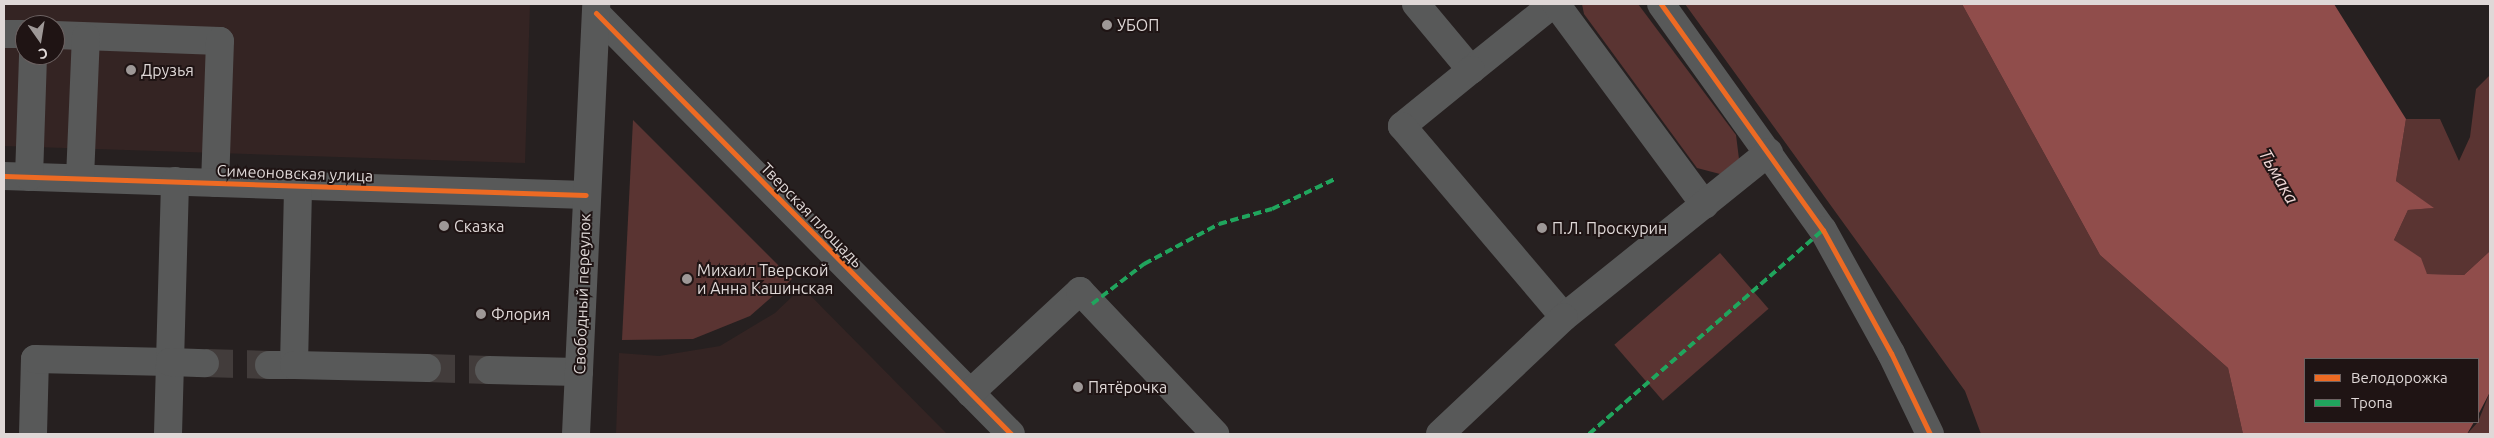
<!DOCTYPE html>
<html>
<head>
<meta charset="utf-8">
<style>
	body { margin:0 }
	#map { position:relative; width:2494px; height:438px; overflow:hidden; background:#262020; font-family:Ubuntu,sans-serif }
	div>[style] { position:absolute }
	.built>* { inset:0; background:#342423 }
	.green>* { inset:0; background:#5a3432; transform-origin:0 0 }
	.water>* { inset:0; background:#904d4b }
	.minor-tunnel>* { height:28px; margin-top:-14px; transform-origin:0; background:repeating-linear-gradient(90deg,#423c3b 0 28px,transparent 0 42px) }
	.minor>* { height:28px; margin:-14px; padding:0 14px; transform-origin:14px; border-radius:14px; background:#585959 }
	.quiet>* { height:4px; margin-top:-2px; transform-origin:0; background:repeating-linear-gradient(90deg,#20a55d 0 8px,transparent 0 12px) }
	.cycleway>* { height:5px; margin:-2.5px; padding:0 2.5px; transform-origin:2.5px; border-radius:2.5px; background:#ed6a23 }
	.dots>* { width:14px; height:14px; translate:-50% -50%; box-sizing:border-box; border:2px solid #1f1414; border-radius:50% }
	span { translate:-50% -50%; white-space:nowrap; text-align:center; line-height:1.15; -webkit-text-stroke:4px #1f1414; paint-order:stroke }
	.poi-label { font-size:16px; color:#dfd8d7 }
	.left { translate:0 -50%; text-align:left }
	.street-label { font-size:16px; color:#dfd8d7 }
	.water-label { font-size:18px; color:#f1dad9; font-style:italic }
	.frame { position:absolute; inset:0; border:5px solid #dfd8d7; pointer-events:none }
	.legend { position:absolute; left:2304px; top:358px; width:175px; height:65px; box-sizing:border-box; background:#1f1414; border:1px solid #6c6262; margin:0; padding:6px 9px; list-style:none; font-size:15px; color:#dfd8d7 }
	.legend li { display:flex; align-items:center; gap:10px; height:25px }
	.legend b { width:25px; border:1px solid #6c6262 }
	.north { position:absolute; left:15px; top:15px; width:50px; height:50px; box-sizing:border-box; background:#1f1414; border:1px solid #6c6262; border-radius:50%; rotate:167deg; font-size:14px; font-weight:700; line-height:20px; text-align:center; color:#dfd8d7 }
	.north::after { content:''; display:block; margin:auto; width:18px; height:22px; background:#9e9897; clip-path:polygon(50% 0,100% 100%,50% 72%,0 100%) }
</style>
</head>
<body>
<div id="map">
	<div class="built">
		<div style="clip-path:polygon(evenodd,4px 4px,530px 4px,525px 163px,4px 146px,4px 4px,25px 25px,55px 25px,55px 55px,25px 55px,25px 25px)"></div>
		<div style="clip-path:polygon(802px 287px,947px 434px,616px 434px,619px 353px,659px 356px,720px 346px,775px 313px)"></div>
	</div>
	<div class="green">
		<div style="clip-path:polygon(1582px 4px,1638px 4px,1736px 135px,1739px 159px,1720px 174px,1697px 168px,1584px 14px)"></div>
		<div style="clip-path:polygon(1685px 4px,1962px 4px,2100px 255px,2228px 368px,2243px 434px,1981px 434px,1965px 391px)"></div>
		<div style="clip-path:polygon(2490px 75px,2490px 251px,2464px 275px,2427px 274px,2394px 240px,2408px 210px,2433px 208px,2396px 181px,2406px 119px,2440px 119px,2459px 161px,2470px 137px,2476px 89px)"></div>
		<div style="clip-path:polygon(633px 120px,792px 279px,750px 316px,693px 339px,622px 340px)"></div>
		<div style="left:1720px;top:253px;width:74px;height:140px;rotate:49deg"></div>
		<div style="clip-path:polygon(2490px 392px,2490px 434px,2467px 434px,2478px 422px)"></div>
	</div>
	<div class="water">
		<div style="clip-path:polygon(1962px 4px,2334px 4px,2406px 119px,2396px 181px,2434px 208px,2408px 210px,2394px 240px,2421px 258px,2427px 274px,2464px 275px,2490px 251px,2490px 392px,2478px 415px,2478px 359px,2305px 359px,2305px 422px,2474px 422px,2467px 434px,2243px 434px,2228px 368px,2100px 255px)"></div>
	</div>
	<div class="minor-tunnel">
		<div style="left:205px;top:363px;width:64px;rotate:1.8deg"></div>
		<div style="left:427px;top:368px;width:62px;rotate:1.8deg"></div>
	</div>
	<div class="minor">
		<div style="left:1416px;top:4px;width:86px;rotate:50.2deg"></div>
		<div style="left:1471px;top:70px;width:105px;rotate:-38.8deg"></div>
		<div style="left:1556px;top:4px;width:250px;rotate:53.5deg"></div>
		<div style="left:1661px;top:4px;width:278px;rotate:54.4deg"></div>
		<div style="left:1823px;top:230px;width:141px;rotate:61.1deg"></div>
		<div style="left:1891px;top:353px;width:90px;rotate:64.3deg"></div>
		<div style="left:596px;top:13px;width:591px;rotate:45.41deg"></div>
		<div style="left:4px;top:34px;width:21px"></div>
		<div style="left:55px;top:35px;width:165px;rotate:2.1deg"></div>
		<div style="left:220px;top:41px;width:142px;rotate:92deg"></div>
		<div style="left:1471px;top:70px;width:89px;rotate:140.9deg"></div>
		<div style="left:1402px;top:126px;width:250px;rotate:49.7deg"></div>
		<div style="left:1564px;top:317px;width:263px;rotate:-38.8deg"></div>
		<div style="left:4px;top:176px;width:582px;rotate:1.87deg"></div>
		<div style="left:29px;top:177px;width:122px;rotate:-88.1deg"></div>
		<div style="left:80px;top:178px;width:141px;rotate:-87.6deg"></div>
		<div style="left:269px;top:365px;width:25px"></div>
		<div style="left:294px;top:365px;width:180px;rotate:-88.7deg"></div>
		<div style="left:294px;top:365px;width:133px;rotate:1.3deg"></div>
		<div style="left:489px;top:370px;width:90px;rotate:1.3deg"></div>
		<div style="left:970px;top:393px;width:150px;rotate:-42.8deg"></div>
		<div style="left:1080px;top:291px;width:197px;rotate:46.6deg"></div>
		<div style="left:33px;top:434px;width:75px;rotate:-88.5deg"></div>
		<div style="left:35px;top:359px;width:135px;rotate:1.3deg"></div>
		<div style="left:170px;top:362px;width:181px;rotate:-88.4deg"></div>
		<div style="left:168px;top:434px;width:72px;rotate:-88.4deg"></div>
		<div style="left:170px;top:362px;width:35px;rotate:2deg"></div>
		<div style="left:576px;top:434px;width:430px;rotate:-87.3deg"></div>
		<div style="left:1440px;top:434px;width:170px;rotate:-43.3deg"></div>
	</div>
	<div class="quiet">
		<div style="left:1092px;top:304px;width:66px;rotate:-37.6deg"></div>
		<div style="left:1144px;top:264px;width:85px;rotate:-28.1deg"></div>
		<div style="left:1219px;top:224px;width:55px;rotate:-15.8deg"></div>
		<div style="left:1272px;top:209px;width:70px;rotate:-25.5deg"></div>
		<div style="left:1589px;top:434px;width:310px;rotate:-41.1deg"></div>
	</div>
	<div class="cycleway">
		<div style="left:1661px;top:4px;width:278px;rotate:54.4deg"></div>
		<div style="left:1823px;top:230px;width:141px;rotate:61.1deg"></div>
		<div style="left:1891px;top:353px;width:90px;rotate:64.3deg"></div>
		<div style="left:596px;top:13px;width:591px;rotate:45.41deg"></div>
		<div style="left:4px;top:176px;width:582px;rotate:1.87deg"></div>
	</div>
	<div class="dots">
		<div style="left:1107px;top:25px;background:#9e9897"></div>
		<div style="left:131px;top:70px;background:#9e9897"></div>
		<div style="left:444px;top:226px;background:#9e9897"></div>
		<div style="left:1542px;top:228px;background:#9e9897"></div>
		<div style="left:687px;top:279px;background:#9e9897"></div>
		<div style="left:481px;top:314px;background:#9e9897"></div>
		<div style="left:1078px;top:387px;background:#9e9897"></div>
	</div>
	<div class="poi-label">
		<span class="left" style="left:1117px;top:25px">УБОП</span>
		<span class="left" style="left:141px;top:70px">Друзья</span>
		<span class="left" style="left:454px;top:226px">Сказка</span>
		<span class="left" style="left:1552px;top:228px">П.Л. Проскурин</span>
		<span class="left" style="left:697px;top:279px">Михаил Тверской<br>и Анна Кашинская</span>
		<span class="left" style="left:491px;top:314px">Флория</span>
		<span class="left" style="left:1088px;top:387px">Пятёрочка</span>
	</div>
	<div class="street-label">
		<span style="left:295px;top:173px;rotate:2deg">Симеоновская улица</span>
		<span style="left:812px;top:215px;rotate:46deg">Тверская площадь</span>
		<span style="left:582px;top:294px;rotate:-88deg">Свободный переулок</span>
	</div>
	<div class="water-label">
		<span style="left:2279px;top:176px;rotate:60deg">Тьмака</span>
	</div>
	<div class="frame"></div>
	<ul class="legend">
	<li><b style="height:6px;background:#ed6a23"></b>Велодорожка</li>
	<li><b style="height:6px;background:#20a55d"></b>Тропа</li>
	</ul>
	<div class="north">С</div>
</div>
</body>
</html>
